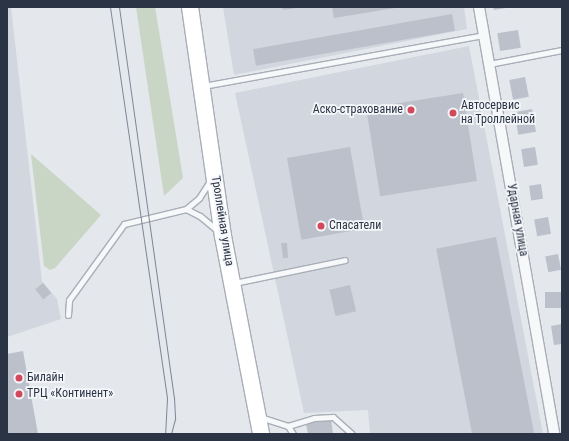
<!DOCTYPE html>
<html>
<head>
<meta charset="utf-8">
<style>
	body { margin:0 }
	#map { position:relative; width:569px; height:441px; overflow:hidden; background:#e4e7ec; font-family:"Roboto Condensed",sans-serif }
	div>[style] { position:absolute }
	.built>* { inset:0; background:#d2d6de }
	.green>* { inset:0; background:#c9d6c5 }
	.building>* { inset:0; background:#bbc0ca; transform-origin:0 0 }
	.roads { filter:drop-shadow(1px 0 #a9aeb7) drop-shadow(-1px 0 #a9aeb7) drop-shadow(0 1px #a9aeb7) drop-shadow(0 -1px #a9aeb7) }
	.lane>* { height:5px; margin:-2.5px; padding:0 2.5px; transform-origin:2.5px; border-radius:2.5px; background:#f7f8fa }
	.street>* { height:10px; margin:-5px; padding:0 5px; transform-origin:5px; border-radius:5px; background:#f7f8fa }
	.primary>* { height:16px; margin:-8px; padding:0 8px; transform-origin:8px; border-radius:8px; background:#fff }
	.tram>* { height:1px; margin:-0.5px; padding:0 0.5px; transform-origin:0.5px; border-radius:0.5px; background:#7d8696 }
	.dots>* { width:11px; height:11px; translate:-50% -50%; box-sizing:border-box; border:2px solid #f4f6f9; border-radius:50% }
	span { translate:-50% -50%; white-space:nowrap; text-align:center; line-height:1.15; -webkit-text-stroke:3.5px #f4f6f9; paint-order:stroke }
	.poi-label { font-size:12px; color:#2b3445 }
	.left { translate:0 -50%; text-align:left }
	.right { translate:-100% -50%; text-align:right }
	.street-label { font-size:12px; color:#2b3445 }
	.frame { position:absolute; inset:0; border:8px solid #2b3445; pointer-events:none }
</style>
</head>
<body>
<div id="map">
	<div class="built">
		<div style="clip-path:polygon(7px 7px,11px 7px,42px 281px,57px 299px,61px 319px,7px 337px)"></div>
		<div style="clip-path:polygon(223px 7px,464px 7px,467px 29px,234px 75px)"></div>
		<div style="clip-path:polygon(469px 46px,543px 434px,370px 434px,368px 410px,304px 413px,235px 93px)"></div>
	</div>
	<div class="green">
		<div style="clip-path:polygon(136px 7px,155px 7px,183px 178px,164px 196px)"></div>
		<div style="clip-path:polygon(31px 154px,101px 215px,55px 268px,50px 270px,44px 266px)"></div>
	</div>
	<div class="building">
		<div style="clip-path:polygon(282px 7px,296px 7px,296px 8px,283px 10px)"></div>
		<div style="clip-path:polygon(332px 7px,395px 7px,395px 8px,334px 18px)"></div>
		<div style="clip-path:polygon(493px 7px,506px 7px,506px 8px,494px 10px)"></div>
		<div style="left:452px;top:14px;width:17px;height:202px;rotate:80deg"></div>
		<div style="left:518px;top:30px;width:18px;height:21px;rotate:81deg"></div>
		<div style="left:525px;top:77px;width:20px;height:16px;rotate:79deg"></div>
		<div style="left:463px;top:93px;width:89px;height:98px;rotate:81deg"></div>
		<div style="left:532px;top:109px;width:23px;height:18px;rotate:80deg"></div>
		<div style="left:350px;top:147px;width:83px;height:64px;rotate:80deg"></div>
		<div style="left:535px;top:147px;width:18px;height:14px;rotate:81deg"></div>
		<div style="left:541px;top:184px;width:15px;height:12px;rotate:82deg"></div>
		<div style="left:548px;top:217px;width:17px;height:14px;rotate:80deg"></div>
		<div style="left:496px;top:237px;width:200px;height:61px;rotate:79deg"></div>
		<div style="clip-path:polygon(281px 243px,287px 243px,288px 258px,283px 258px)"></div>
		<div style="left:558px;top:254px;width:16px;height:13px;rotate:79deg"></div>
		<div style="left:43px;top:283px;width:13px;height:10px;rotate:51deg"></div>
		<div style="left:350px;top:285px;width:27px;height:21px;rotate:77deg"></div>
		<div style="left:562px;top:292px;width:16px;height:17px;rotate:90deg"></div>
		<div style="clip-path:polygon(562px 324px,562px 344px,554px 345px,551px 326px)"></div>
		<div style="clip-path:polygon(23px 351px,38px 434px,7px 434px,7px 354px)"></div>
		<div style="clip-path:polygon(331px 419px,333px 434px,308px 434px,306px 424px)"></div>
	</div>
	<div class="roads">
		<div class="lane">
			<div style="left:489px;top:64px;width:74px;rotate:-10.9deg"></div>
			<div style="left:203px;top:86px;width:286px;rotate:-10.3deg"></div>
			<div style="left:186px;top:209px;width:16px;rotate:27deg"></div>
			<div style="left:200px;top:216px;width:23px;rotate:40deg"></div>
			<div style="left:234px;top:283px;width:113px;rotate:-11.7deg"></div>
			<div style="left:68px;top:315px;width:15px;rotate:-86deg"></div>
			<div style="left:69px;top:300px;width:94px;rotate:-54.1deg"></div>
			<div style="left:124px;top:224px;width:64px;rotate:-13.6deg"></div>
			<div style="left:186px;top:209px;width:17px;rotate:-40deg"></div>
			<div style="left:199px;top:198px;width:20px;rotate:-57deg"></div>
			<div style="left:260px;top:417px;width:29px;rotate:18deg"></div>
			<div style="left:288px;top:426px;width:9px;rotate:58deg"></div>
			<div style="left:288px;top:426px;width:27px;rotate:-17deg"></div>
			<div style="left:314px;top:418px;width:19px;rotate:-3deg"></div>
			<div style="left:333px;top:417px;width:25px;rotate:42deg"></div>
		</div>
		<div class="street">
			<div style="left:479px;top:7px;width:434px;rotate:80deg"></div>
		</div>
		<div class="primary">
			<div style="left:190px;top:7px;width:231px;rotate:81.8deg"></div>
			<div style="left:223px;top:236px;width:202px;rotate:79.1deg"></div>
		</div>
	</div>
	<div class="tram">
		<div style="left:110px;top:7px;width:395px;rotate:81.7deg"></div>
		<div style="left:167px;top:398px;width:36px;rotate:93deg"></div>
		<div style="left:119px;top:7px;width:394px;rotate:82deg"></div>
		<div style="left:174px;top:397px;width:22px;rotate:87deg"></div>
		<div style="left:175px;top:419px;width:16px;rotate:105deg"></div>
	</div>
	<div class="dots">
		<div style="left:411px;top:110px;background:#d1495b"></div>
		<div style="left:453px;top:113px;background:#d1495b"></div>
		<div style="left:321px;top:226px;background:#d1495b"></div>
		<div style="left:19px;top:378px;background:#d1495b"></div>
		<div style="left:19px;top:394px;background:#d1495b"></div>
	</div>
	<div class="poi-label">
		<span class="left" style="left:461px;top:113px">Автосервис<br>на Троллейной</span>
		<span class="right" style="left:403px;top:110px">Аско-страхование</span>
		<span class="left" style="left:329px;top:226px">Спасатели</span>
		<span class="left" style="left:27px;top:378px">Билайн</span>
		<span class="left" style="left:27px;top:394px">ТРЦ «Континент»</span>
	</div>
	<div class="street-label">
		<span style="left:517px;top:220px;rotate:80deg">Ударная улица</span>
		<span style="left:222px;top:221px;rotate:81deg">Троллейная улица</span>
	</div>
	<div class="frame"></div>
</div>
</body>
</html>
